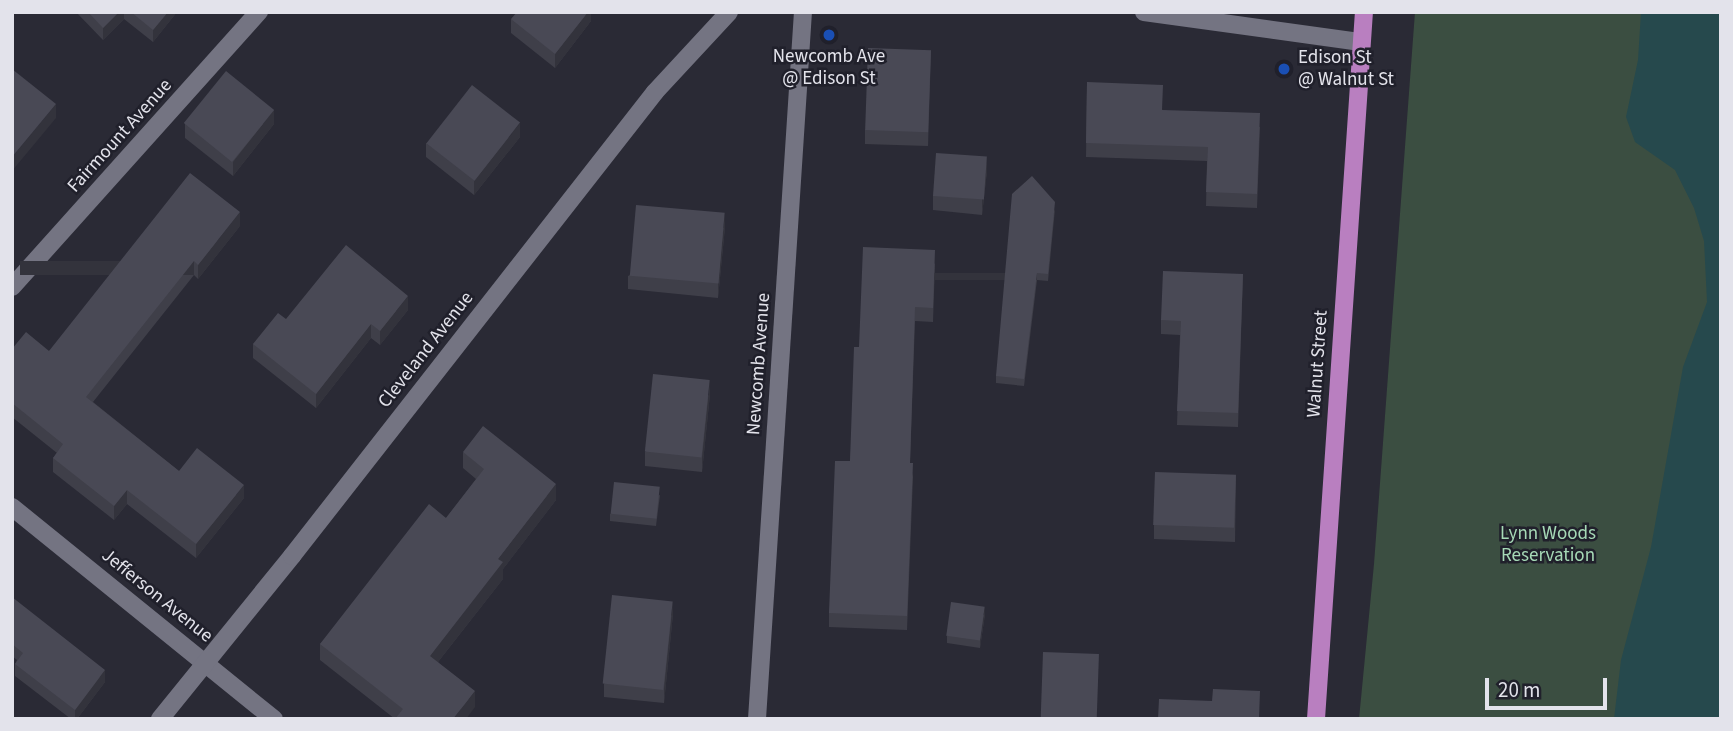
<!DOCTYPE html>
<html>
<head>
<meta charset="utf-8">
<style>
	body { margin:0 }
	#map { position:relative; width:1733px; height:731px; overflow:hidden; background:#2a2a35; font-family:"Source Sans 3",sans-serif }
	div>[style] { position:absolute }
	.green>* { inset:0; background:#3b4e41 }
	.water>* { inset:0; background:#26494d }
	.street>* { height:18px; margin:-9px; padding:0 9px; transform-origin:9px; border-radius:9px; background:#747482 }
	.secondary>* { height:18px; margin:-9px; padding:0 9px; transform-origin:9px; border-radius:9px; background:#747482 }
	.primary>* { height:18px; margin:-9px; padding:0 9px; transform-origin:9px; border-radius:9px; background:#b97fc0 }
	.wall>* { inset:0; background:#3f3f49 }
	.shaded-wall>* { inset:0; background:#33333c; transform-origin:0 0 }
	.building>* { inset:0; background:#494955; transform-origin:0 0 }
	.dots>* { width:19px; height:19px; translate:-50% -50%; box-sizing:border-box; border:4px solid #20202b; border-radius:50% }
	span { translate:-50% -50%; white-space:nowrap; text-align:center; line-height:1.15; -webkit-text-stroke:5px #20202b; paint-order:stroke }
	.poi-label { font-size:19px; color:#e3e3eb }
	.left { translate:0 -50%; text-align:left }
	.street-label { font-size:19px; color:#e3e3eb }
	.park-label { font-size:19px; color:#a6d9b6 }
	.frame { position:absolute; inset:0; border:14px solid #e3e3eb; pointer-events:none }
	.scale { position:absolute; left:1485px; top:678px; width:122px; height:32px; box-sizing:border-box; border:4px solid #e3e3eb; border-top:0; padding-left:9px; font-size:21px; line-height:24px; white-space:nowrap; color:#e3e3eb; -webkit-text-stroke:5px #20202b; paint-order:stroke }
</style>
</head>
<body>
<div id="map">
	<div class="green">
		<div style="clip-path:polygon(1415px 12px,1721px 12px,1721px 719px,1359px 719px,1374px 564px)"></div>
	</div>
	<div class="water">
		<div style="clip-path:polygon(1641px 12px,1721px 12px,1721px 719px,1614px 719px,1621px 660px,1651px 547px,1683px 367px,1707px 302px,1704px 241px,1694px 208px,1675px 170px,1635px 142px,1626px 117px,1638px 60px)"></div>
	</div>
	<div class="street">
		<div style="left:1144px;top:12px;width:219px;rotate:7.9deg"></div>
		<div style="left:12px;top:507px;width:337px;rotate:39deg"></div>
		<div style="left:160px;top:719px;width:210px;rotate:-51deg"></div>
		<div style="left:292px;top:556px;width:589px;rotate:-51.96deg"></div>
		<div style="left:655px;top:92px;width:109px;rotate:-47.2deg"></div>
		<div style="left:757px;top:719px;width:708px;rotate:-86.28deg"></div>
	</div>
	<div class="secondary">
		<div style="left:12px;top:287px;width:370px;rotate:-48.1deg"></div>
	</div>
	<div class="primary">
		<div style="left:1316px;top:719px;width:709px;rotate:-86.12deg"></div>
	</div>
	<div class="wall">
		<div style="clip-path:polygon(76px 12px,177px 12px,153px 42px,124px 19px,103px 40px)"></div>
		<div style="clip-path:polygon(591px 12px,591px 21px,555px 68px,511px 33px,511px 19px)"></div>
		<div style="clip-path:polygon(931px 50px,928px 146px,865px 144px,865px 130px)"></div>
		<div style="clip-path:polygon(1087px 82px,1163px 110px,1260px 127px,1257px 208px,1206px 206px,1207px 161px,1086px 157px)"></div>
		<div style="clip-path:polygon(185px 124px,274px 124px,233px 176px,185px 138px)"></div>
		<div style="clip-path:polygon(520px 137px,474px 195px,426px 157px,426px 143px)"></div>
		<div style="clip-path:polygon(987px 171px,982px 215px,933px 210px,933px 196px)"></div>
		<div style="clip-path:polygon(1055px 209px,1048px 281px,1037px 280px,1024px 386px,996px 383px,996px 376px)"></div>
		<div style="clip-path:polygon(240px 226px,198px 279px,194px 275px,93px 402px,179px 471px,244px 498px,196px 558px,127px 504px,114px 520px,53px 472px,53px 458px,57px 453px,12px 417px,12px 349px,49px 351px)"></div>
		<div style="clip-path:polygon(725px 227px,718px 298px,628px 289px,628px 276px)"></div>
		<div style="clip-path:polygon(935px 263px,933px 322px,915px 321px,910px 463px,913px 477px,907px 630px,829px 627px,829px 613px,850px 461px,859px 347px)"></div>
		<div style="clip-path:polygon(1243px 274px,1238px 427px,1177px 425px,1180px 335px,1161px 334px,1161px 320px)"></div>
		<div style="clip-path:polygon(408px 310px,380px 345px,371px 338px,316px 408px,253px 358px,253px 344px,286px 319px)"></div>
		<div style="clip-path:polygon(710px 394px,702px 472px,645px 466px,645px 452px)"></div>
		<div style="clip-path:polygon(463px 452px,556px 500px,503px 569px,503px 579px,438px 662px,475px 707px,395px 719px,320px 660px,320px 644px,446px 518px,476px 479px,463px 468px)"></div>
		<div style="clip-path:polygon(1236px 475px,1235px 542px,1154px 539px,1154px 525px)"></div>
		<div style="clip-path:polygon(660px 495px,656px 526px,610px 521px,610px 514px)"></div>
		<div style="clip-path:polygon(12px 597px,105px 682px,77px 719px,71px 719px,15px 676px,15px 664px,17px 660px,12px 656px)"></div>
		<div style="clip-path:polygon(673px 614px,664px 703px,604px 697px,604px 684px)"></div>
		<div style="clip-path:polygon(985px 614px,980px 648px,947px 643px,947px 636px)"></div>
	</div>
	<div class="shaded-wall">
		<div style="clip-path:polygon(119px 12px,124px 12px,124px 19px,103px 40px,103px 28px)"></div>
		<div style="clip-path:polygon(168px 12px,177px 12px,153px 42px,153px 30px)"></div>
		<div style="clip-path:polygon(588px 12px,591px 12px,591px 21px,555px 68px,555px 54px)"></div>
		<div style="clip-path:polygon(56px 104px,56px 118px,12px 171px,12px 157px)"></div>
		<div style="clip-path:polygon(274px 110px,274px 124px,233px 176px,233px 162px)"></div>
		<div style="clip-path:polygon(520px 123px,520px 137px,474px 195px,474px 181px)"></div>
		<div style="clip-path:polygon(987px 157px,987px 171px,982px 215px,982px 201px)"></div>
		<div style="clip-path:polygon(240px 212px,240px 226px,198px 279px,198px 265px)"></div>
		<div style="clip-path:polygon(725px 213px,725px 227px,718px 298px,718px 285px)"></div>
		<div style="left:194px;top:261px;width:14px;height:174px;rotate:90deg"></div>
		<div style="left:1037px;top:273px;width:7px;height:107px;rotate:90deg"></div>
		<div style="clip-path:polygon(408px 296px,408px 310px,380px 345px,380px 331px)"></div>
		<div style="clip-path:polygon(371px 324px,371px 338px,316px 408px,316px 394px)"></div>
		<div style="clip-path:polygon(710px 380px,710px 394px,702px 472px,702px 458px)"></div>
		<div style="clip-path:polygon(556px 484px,556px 500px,503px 569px,503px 579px,430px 672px,430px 656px,498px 559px)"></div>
		<div style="clip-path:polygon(244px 485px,244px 498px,196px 558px,196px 544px)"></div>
		<div style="clip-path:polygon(127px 490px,127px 504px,114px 520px,114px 506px)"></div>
		<div style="clip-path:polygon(673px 601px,673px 614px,664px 703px,664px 689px)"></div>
		<div style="clip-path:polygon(985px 607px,985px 614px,980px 648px,980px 640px)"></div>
		<div style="clip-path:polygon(105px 670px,105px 682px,77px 719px,75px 719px,75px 710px)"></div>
		<div style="clip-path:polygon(475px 691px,475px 707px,466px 719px,453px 719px)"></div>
	</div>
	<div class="building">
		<div style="clip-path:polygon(88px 12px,119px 12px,103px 28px)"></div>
		<div style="clip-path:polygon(131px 12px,168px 12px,153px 30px)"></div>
		<div style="clip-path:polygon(517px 12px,588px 12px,555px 54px,511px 19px)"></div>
		<div style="left:868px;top:48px;width:63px;height:82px;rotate:2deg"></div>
		<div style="clip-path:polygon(12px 69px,56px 104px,12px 157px)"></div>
		<div style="left:226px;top:71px;width:62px;height:67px;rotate:39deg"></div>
		<div style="clip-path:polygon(1087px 82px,1163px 85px,1162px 110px,1260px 113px,1257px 194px,1206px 192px,1208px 147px,1086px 143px)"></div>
		<div style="left:472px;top:85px;width:61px;height:74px;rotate:38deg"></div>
		<div style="left:936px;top:153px;width:51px;height:43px;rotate:4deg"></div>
		<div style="clip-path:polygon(190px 173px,240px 212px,198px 265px,194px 261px,86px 397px,179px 471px,197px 448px,244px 485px,196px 544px,127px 490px,114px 506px,53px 458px,63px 444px,12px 403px,12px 349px,26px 332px,49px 351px)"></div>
		<div style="clip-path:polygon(1032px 176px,1055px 202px,1048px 274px,1037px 273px,1024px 379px,996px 376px,1012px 194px)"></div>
		<div style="left:636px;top:205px;width:89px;height:71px;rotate:5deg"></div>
		<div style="clip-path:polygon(346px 245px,408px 296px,380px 331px,371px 324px,316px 394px,253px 344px,278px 313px,286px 319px)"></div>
		<div style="clip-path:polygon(863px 247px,935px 250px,933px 308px,915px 307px,910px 463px,913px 463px,907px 616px,829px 613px,835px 461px,850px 461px,854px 347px,859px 347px)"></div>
		<div style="clip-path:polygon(1163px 271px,1243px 274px,1238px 413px,1177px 411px,1181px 321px,1161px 320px)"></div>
		<div style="left:653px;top:374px;width:57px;height:78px;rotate:6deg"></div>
		<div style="clip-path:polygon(483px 426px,556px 484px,498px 559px,503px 562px,430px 656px,475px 691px,453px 719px,395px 719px,403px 709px,320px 644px,429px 504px,446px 518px,484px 469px,463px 452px)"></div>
		<div style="left:1155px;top:472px;width:81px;height:53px;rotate:2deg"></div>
		<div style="left:614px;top:482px;width:46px;height:32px;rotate:6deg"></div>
		<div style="left:612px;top:595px;width:61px;height:89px;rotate:6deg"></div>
		<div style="clip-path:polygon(12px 597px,105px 670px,75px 710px,15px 664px,23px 653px,12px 644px)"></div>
		<div style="left:951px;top:602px;width:34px;height:34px;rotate:8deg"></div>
		<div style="left:1043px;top:652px;width:56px;height:67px;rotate:2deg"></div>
		<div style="clip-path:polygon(1213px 689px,1260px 691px,1259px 719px,1158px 719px,1159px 699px,1212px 701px)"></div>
	</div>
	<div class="dots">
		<div style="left:829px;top:35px;background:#1a4fb4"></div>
		<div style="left:1284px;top:69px;background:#1a4fb4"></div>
	</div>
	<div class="poi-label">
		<span style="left:829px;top:68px">Newcomb Ave<br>@ Edison St</span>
		<span class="left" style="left:1298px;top:69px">Edison St<br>@ Walnut St</span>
	</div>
	<div class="street-label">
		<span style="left:120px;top:136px;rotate:-48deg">Fairmount Avenue</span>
		<span style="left:426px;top:350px;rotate:-52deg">Cleveland Avenue</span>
		<span style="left:759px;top:364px;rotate:-86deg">Newcomb Avenue</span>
		<span style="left:1318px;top:364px;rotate:-86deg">Walnut Street</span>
		<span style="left:157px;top:596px;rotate:39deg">Jefferson Avenue</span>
	</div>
	<div class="park-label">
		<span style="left:1548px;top:545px">Lynn Woods<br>Reservation</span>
	</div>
	<div class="frame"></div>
	<div class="scale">20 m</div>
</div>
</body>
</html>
